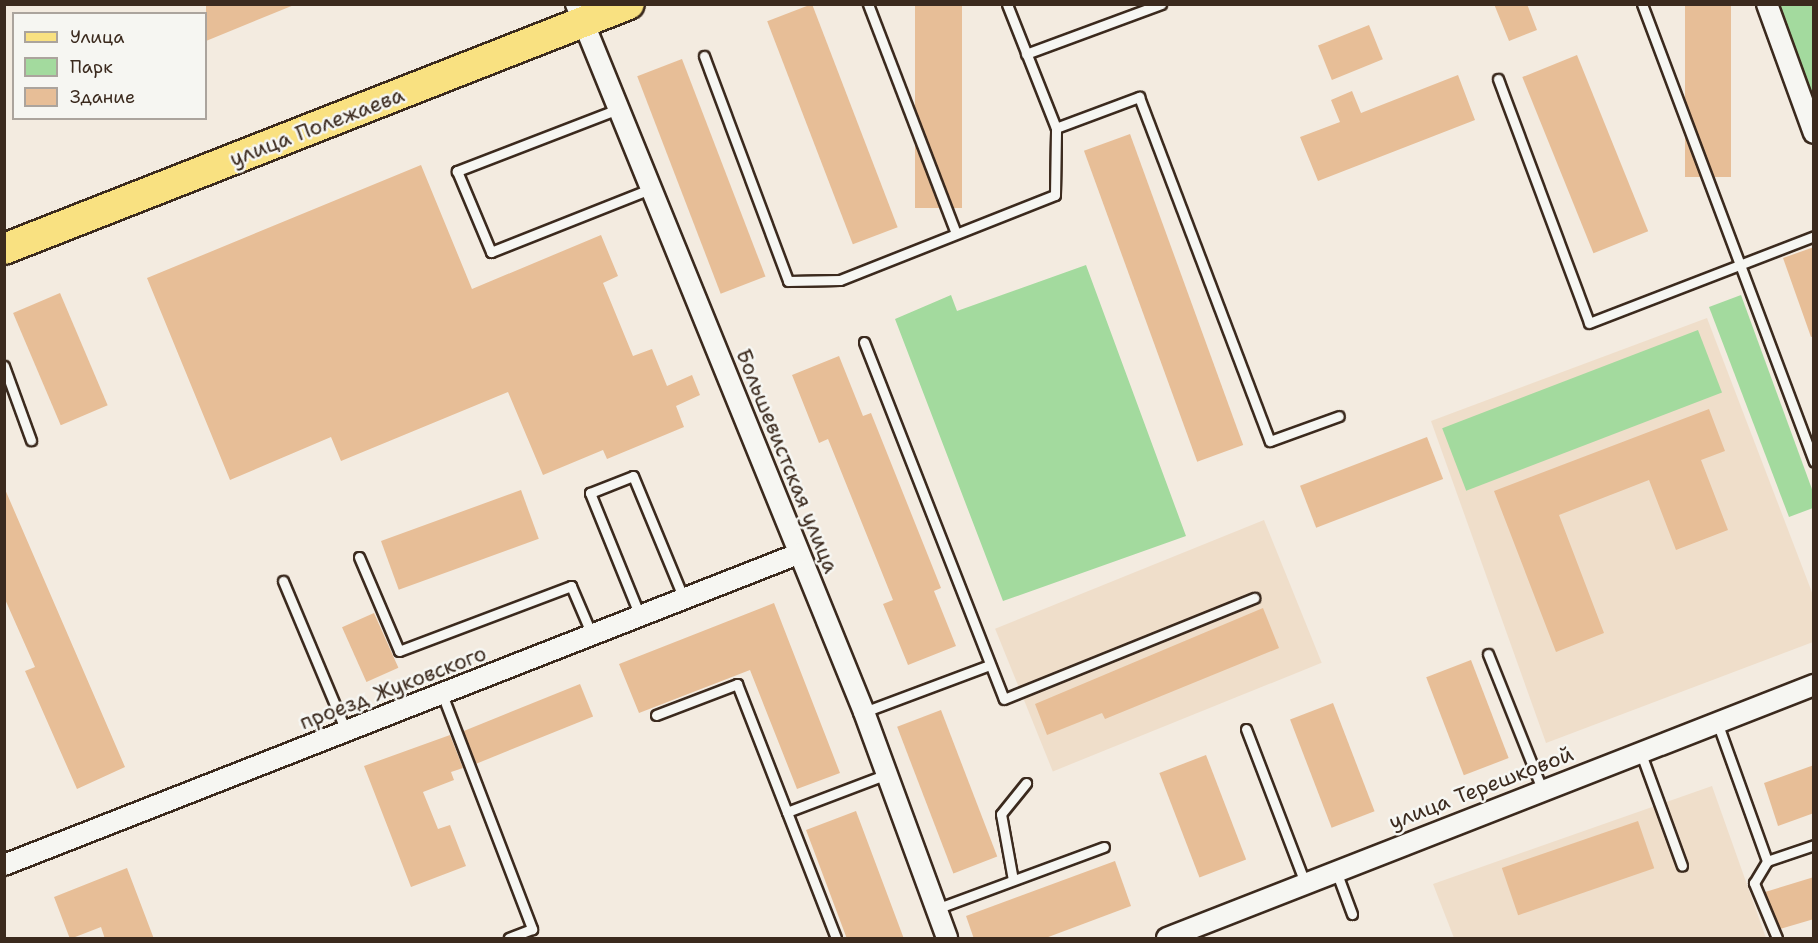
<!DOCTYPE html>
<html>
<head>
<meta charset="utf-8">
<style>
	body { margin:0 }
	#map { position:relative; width:1818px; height:943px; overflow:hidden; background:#f3ebe0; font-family:"Shantell Sans",sans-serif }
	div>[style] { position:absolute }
	.built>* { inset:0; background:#efdeca; transform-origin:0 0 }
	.green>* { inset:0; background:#a3da9e; transform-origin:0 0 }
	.building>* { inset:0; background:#e7be97; transform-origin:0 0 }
	.roads { filter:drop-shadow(2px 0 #3b2a1e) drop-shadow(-2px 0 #3b2a1e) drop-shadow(0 2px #3b2a1e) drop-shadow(0 -2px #3b2a1e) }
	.lane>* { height:9px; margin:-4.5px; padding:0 4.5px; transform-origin:4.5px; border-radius:4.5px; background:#f6f6f2 }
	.street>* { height:20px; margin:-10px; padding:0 10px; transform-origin:10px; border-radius:10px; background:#f6f6f2 }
	.primary>* { height:30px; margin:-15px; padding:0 15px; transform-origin:15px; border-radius:15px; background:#f9e181 }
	span { translate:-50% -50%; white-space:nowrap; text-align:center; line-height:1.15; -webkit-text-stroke:5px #f6f6f2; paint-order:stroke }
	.street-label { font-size:21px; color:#3b2a1e }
	.frame { position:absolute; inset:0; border:6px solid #3b2a1e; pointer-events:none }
	.legend { position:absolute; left:12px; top:12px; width:195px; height:108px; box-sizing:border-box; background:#f6f6f2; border:2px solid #aba49d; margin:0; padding:8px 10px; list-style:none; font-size:18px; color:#3b2a1e }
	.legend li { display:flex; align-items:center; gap:12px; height:30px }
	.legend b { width:30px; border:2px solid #aba49d }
</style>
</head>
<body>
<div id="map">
	<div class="built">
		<div style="clip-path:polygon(1707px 318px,1813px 595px,1813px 642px,1546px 743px,1431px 421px)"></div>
		<div style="left:1264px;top:520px;width:154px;height:290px;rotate:68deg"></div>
		<div style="clip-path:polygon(1712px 786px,1766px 938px,1454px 938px,1433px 884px)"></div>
	</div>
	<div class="green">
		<div style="clip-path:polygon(1780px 5px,1813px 5px,1813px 96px)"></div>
		<div style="clip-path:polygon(1086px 265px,1186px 536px,1003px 601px,895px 319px,951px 295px,957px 311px)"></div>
		<div style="clip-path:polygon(1741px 295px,1813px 492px,1813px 508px,1789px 517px,1709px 307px)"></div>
		<div style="left:1698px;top:330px;width:67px;height:274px;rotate:69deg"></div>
	</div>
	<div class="building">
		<div style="clip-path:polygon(206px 4px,294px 4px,294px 5px,206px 41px)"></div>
		<div style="left:812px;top:4px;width:239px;height:48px;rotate:69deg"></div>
		<div style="left:915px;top:4px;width:47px;height:204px"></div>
		<div style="clip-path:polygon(1494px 4px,1527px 4px,1537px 30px,1509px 41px)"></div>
		<div style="left:1685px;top:4px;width:46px;height:173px"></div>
		<div style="left:1369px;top:25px;width:37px;height:55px;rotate:68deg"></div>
		<div style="left:1577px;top:55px;width:190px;height:59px;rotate:68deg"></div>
		<div style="left:682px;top:59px;width:233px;height:48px;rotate:69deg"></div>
		<div style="clip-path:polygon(1458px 75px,1475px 120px,1318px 181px,1300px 137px,1340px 122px,1331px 100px,1352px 91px,1361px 113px)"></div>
		<div style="left:1130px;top:134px;width:331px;height:49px;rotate:70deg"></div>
		<div style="clip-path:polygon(421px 165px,472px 289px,601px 235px,618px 276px,603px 283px,633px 356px,652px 349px,667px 386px,692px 375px,700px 395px,676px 406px,684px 427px,607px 459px,603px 450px,543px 475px,508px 392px,341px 461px,331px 437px,230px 480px,147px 278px)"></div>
		<div style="clip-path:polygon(1814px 247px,1814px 336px,1811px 337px,1783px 258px)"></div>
		<div style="left:60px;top:293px;width:122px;height:51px;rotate:67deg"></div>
		<div style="clip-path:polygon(839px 356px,863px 416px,871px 413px,941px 588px,934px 591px,956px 646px,908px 665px,883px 604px,893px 600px,828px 439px,819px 443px,792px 375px)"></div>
		<div style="clip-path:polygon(1709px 409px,1725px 451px,1701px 460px,1728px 530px,1676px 550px,1649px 480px,1559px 515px,1604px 633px,1556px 652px,1494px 491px)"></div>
		<div style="left:1427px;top:437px;width:45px;height:136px;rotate:69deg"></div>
		<div style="clip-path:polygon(4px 487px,125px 767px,77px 789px,25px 671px,35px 667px,4px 597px)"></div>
		<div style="left:521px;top:490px;width:52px;height:149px;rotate:70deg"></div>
		<div style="clip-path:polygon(774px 603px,840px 773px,797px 789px,750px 670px,639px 713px,619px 664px)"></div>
		<div style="clip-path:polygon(1263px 608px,1279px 648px,1105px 719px,1102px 713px,1047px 735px,1035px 704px)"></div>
		<div style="left:374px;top:613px;width:60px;height:35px;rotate:66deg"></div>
		<div style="left:1471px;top:660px;width:105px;height:48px;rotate:69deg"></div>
		<div style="left:580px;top:684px;width:35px;height:126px;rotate:68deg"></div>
		<div style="left:1333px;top:703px;width:116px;height:46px;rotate:69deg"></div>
		<div style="left:941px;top:710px;width:157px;height:47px;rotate:69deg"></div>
		<div style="clip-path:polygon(450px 735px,463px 768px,451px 772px,454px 780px,423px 792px,438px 829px,450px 825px,466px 866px,411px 887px,364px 766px)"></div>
		<div style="left:1206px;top:755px;width:112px;height:50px;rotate:69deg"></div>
		<div style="clip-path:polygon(1814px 765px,1814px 813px,1778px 826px,1764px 783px)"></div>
		<div style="clip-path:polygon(856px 811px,904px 939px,847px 939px,817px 859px,806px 830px)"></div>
		<div style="left:1638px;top:821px;width:50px;height:144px;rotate:71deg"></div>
		<div style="clip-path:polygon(1115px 861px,1131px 906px,1043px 939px,974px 939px,966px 916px)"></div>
		<div style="clip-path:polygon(127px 868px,154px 939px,105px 939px,101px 927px,70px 939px,54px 897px)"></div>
		<div style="clip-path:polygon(1814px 877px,1814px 919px,1780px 929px,1765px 892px)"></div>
	</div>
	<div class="roads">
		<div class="lane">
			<div style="left:868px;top:4px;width:243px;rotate:69deg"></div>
			<div style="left:1642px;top:4px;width:489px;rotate:69.4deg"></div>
			<div style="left:1026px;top:54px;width:144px;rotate:-20.3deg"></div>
			<div style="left:704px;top:56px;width:240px;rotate:69.5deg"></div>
			<div style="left:788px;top:281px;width:52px;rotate:-1.1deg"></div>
			<div style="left:840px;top:280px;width:231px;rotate:-21.6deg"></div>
			<div style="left:1055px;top:195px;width:67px;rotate:-89.1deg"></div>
			<div style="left:1056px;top:128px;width:133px;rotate:-111.6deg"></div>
			<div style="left:1498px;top:79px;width:260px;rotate:69.5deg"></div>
			<div style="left:1589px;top:323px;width:241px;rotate:-21.1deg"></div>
			<div style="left:618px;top:109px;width:173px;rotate:158.9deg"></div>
			<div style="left:457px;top:171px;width:88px;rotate:67.2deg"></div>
			<div style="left:491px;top:252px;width:171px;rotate:-21.6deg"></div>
			<div style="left:1056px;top:128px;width:89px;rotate:-20.5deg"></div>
			<div style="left:1139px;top:97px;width:368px;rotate:69.2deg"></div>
			<div style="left:1270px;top:441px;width:73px;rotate:-19.9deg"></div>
			<div style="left:864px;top:342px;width:383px;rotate:68.6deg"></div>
			<div style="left:1004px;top:699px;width:270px;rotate:-22deg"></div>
			<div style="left:4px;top:366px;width:79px;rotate:70deg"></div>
			<div style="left:359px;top:557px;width:102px;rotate:66.9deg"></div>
			<div style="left:399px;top:651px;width:184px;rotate:-20.7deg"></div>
			<div style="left:571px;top:586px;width:53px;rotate:66.8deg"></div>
			<div style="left:283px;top:581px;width:163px;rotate:67.2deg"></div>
			<div style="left:640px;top:616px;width:133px;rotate:-112.1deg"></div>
			<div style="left:590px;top:493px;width:46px;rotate:-21.6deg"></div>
			<div style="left:633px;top:476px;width:133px;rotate:67.5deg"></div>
			<div style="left:1488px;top:654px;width:145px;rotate:68.2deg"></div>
			<div style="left:442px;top:694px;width:252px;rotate:69deg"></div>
			<div style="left:532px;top:929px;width:25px;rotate:159deg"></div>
			<div style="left:864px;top:712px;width:134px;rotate:-20.5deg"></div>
			<div style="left:656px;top:715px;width:87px;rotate:-20.9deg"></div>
			<div style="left:737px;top:684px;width:137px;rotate:68.7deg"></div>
			<div style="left:1717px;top:722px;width:148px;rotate:70.2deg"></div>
			<div style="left:1246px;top:729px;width:165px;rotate:69deg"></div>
			<div style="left:1640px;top:751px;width:122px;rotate:69.9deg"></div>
			<div style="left:1336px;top:871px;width:46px;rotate:69.6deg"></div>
			<div style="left:1013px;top:880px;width:67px;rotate:-100.3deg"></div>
			<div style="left:1001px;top:814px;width:40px;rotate:-51deg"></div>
			<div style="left:936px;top:909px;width:179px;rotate:-20.3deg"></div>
			<div style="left:836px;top:938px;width:135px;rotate:-111.3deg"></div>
			<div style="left:787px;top:812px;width:107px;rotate:-20.8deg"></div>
			<div style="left:1777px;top:938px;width:60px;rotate:-112.7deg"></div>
			<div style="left:1754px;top:883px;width:26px;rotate:-59deg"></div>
			<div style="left:1767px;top:861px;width:50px;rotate:-18.8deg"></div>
		</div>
		<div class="street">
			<div style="left:576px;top:4px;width:764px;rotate:67.86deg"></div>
			<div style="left:864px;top:712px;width:241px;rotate:69.8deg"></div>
			<div style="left:1767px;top:4px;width:137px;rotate:70deg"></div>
			<div style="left:4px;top:865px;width:853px;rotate:-21.39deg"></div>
			<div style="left:1167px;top:938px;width:695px;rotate:-21.36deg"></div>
		</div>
		<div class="primary">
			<div style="left:4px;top:249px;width:671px;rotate:-21.41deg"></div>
		</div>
	</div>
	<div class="street-label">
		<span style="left:317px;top:127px;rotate:-21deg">улица Полежаева</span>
		<span style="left:787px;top:461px;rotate:68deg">Большевистская улица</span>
		<span style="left:393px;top:688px;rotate:-21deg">проезд Жуковского</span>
		<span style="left:1481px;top:788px;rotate:-21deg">улица Терешковой</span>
	</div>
	<div class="frame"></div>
	<ul class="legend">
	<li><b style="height:8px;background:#f9e181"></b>Улица</li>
	<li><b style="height:16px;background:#a3da9e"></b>Парк</li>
	<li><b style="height:16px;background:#e7be97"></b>Здание</li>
	</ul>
</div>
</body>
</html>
